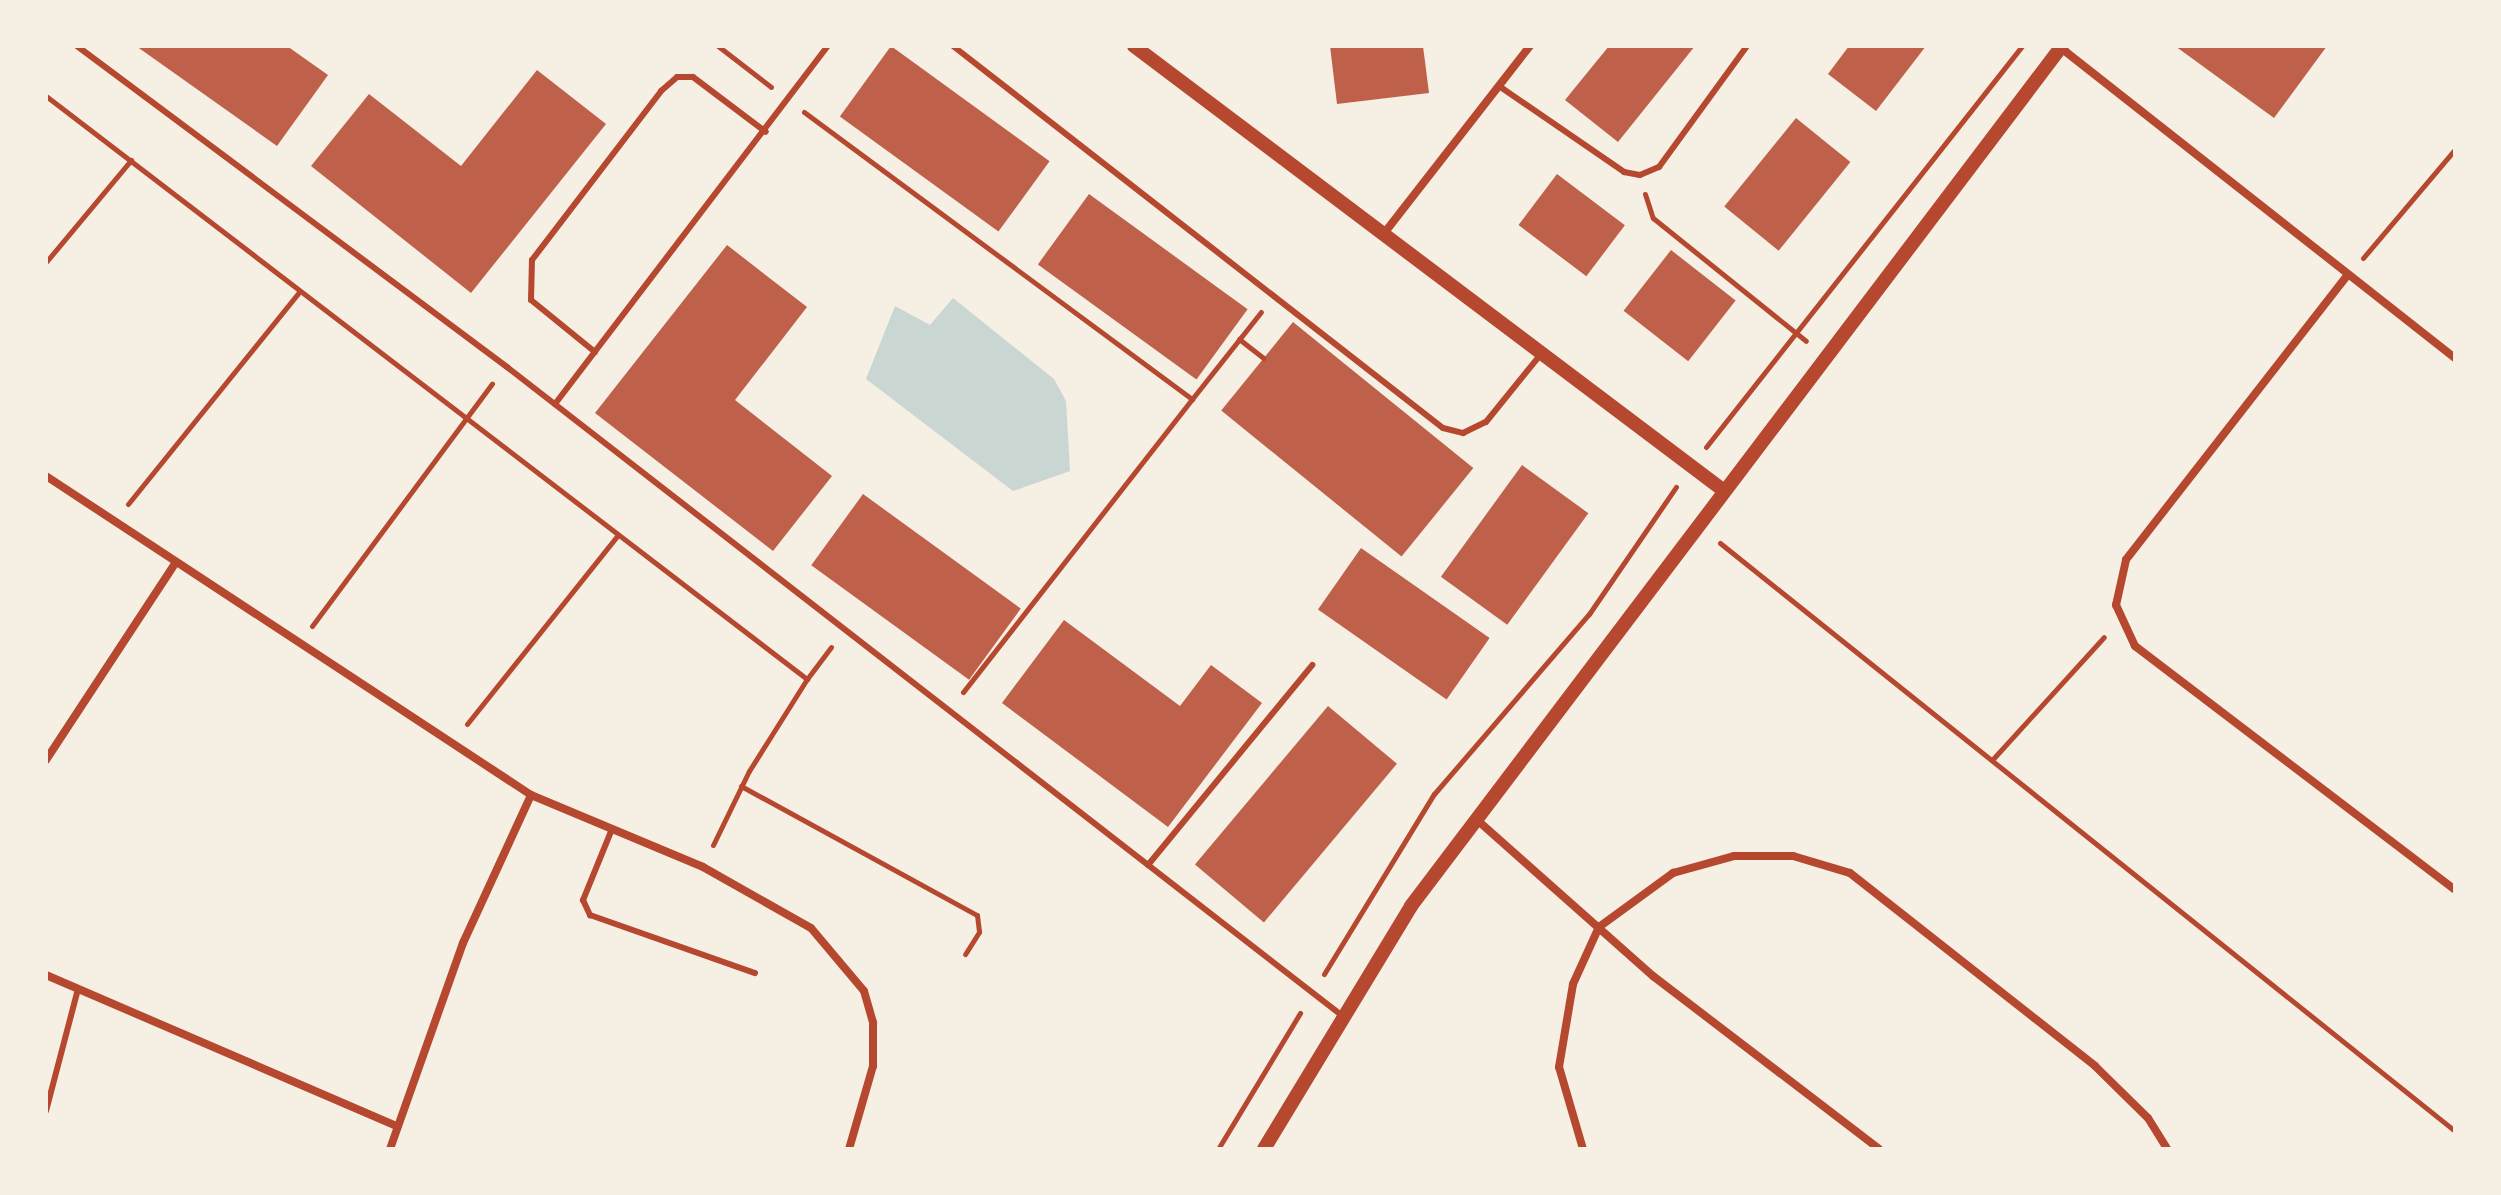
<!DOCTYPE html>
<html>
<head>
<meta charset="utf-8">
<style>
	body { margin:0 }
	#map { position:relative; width:2501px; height:1195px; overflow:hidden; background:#f6efe4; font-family:"Space Grotesk",sans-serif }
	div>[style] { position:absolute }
	.water>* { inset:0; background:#c9d6d2 }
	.building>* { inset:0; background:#bf614a; transform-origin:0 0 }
	.path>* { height:5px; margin:-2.5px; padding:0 2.5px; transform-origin:2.5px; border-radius:2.5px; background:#b5482f }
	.service>* { height:6px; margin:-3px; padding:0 3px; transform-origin:3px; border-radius:3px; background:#b5482f }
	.minor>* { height:8px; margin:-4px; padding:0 4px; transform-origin:4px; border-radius:4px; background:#b5482f }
	.tertiary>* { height:14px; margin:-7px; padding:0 7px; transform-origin:7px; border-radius:7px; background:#b5482f }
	span { translate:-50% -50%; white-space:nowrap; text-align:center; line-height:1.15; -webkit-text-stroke:8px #f6efe4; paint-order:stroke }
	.frame { position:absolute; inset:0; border:48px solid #f6efe4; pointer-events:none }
</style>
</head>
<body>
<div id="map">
	<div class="water">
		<div style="clip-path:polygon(953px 298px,1054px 379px,1066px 401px,1070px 471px,1013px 491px,866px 379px,895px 306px,930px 325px)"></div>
	</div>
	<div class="building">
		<div style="clip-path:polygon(136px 46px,287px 46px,328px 75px,277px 146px)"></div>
		<div style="left:891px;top:46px;width:196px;height:87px;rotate:36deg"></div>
		<div style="clip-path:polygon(1330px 46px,1423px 46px,1429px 93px,1337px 104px)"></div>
		<div style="clip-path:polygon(1609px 46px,1695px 46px,1618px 142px,1565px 100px)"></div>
		<div style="clip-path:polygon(1849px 46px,1926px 46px,1876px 111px,1828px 74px)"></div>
		<div style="clip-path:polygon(2175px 46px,2327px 46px,2274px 118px)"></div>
		<div style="clip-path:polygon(537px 70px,606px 124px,471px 293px,311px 166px,369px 94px,461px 166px)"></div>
		<div style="left:1796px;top:118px;width:70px;height:114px;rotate:39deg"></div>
		<div style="left:1557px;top:174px;width:85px;height:64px;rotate:37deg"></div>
		<div style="left:1089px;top:194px;width:196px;height:87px;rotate:36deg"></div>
		<div style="clip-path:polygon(727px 245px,807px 307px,735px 400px,832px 476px,773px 551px,595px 413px)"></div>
		<div style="left:1671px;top:250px;width:82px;height:77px;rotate:38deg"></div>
		<div style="left:1293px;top:322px;width:232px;height:114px;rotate:39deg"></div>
		<div style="left:1522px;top:465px;width:82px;height:138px;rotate:36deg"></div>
		<div style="left:863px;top:494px;width:195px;height:88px;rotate:36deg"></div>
		<div style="left:1361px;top:548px;width:157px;height:75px;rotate:35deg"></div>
		<div style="clip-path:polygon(1064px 620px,1180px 706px,1211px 665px,1262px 703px,1168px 827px,1002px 703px)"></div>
		<div style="left:1328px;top:706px;width:90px;height:207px;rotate:40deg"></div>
	</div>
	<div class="path">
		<div style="left:718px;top:46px;width:67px;rotate:37.7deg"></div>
		<div style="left:46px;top:96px;width:959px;rotate:37.46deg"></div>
		<div style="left:807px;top:679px;width:40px;rotate:-53deg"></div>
		<div style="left:804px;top:112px;width:483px;rotate:36.5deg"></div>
		<div style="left:1192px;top:399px;width:372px;rotate:128deg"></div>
		<div style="left:1645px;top:194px;width:25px;rotate:72deg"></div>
		<div style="left:1653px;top:218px;width:196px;rotate:38.8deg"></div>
		<div style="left:2363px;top:258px;width:143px;rotate:-49.8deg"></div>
		<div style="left:46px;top:262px;width:133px;rotate:-50.2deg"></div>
		<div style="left:1239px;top:339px;width:31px;rotate:38deg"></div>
		<div style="left:1192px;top:399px;width:111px;rotate:-51.6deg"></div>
		<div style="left:1706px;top:447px;width:511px;rotate:-51.76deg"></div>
		<div style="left:128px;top:504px;width:272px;rotate:-51.1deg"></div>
		<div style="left:1720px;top:543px;width:941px;rotate:38.66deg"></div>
		<div style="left:312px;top:626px;width:302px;rotate:-53.4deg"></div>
		<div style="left:467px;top:724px;width:242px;rotate:-51.4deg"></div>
		<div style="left:1992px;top:760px;width:166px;rotate:-47.7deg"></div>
		<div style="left:741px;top:786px;width:269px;rotate:28.7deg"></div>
		<div style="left:977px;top:915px;width:17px;rotate:83deg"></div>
		<div style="left:979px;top:932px;width:26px;rotate:122deg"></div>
		<div style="left:713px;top:845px;width:82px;rotate:-64.1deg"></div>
		<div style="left:749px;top:771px;width:109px;rotate:-57.8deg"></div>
		<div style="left:1324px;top:974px;width:211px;rotate:-58.6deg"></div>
		<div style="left:1434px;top:794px;width:238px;rotate:-49.3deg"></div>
		<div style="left:1589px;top:614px;width:154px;rotate:-55.6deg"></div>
		<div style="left:1218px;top:1149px;width:159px;rotate:-58.9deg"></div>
	</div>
	<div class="service">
		<div style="left:77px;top:46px;width:537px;rotate:36.74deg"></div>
		<div style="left:507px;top:367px;width:1055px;rotate:37.84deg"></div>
		<div style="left:953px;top:46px;width:621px;rotate:37.94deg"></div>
		<div style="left:1443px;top:428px;width:21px;rotate:14deg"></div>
		<div style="left:1463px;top:433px;width:25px;rotate:-26deg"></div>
		<div style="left:1486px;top:422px;width:87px;rotate:-51deg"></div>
		<div style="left:1499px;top:86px;width:152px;rotate:34.5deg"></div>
		<div style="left:1624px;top:172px;width:16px;rotate:11deg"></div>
		<div style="left:1640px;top:175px;width:21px;rotate:-23deg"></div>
		<div style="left:1659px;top:167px;width:150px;rotate:-54deg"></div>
		<div style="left:595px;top:352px;width:82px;rotate:-140.9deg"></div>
		<div style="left:531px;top:300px;width:40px;rotate:-88.6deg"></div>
		<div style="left:532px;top:260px;width:213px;rotate:-52.6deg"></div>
		<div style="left:661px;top:91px;width:21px;rotate:-41deg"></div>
		<div style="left:677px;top:77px;width:16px"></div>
		<div style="left:693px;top:77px;width:91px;rotate:37deg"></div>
		<div style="left:555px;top:404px;width:450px;rotate:-52.7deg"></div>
		<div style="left:612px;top:829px;width:77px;rotate:112.2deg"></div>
		<div style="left:583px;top:900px;width:17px;rotate:65deg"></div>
		<div style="left:590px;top:915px;width:175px;rotate:19.4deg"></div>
		<div style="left:1148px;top:865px;width:259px;rotate:-50.6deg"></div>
		<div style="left:46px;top:1111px;width:126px;rotate:-75.3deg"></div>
	</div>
	<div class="minor">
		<div style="left:2061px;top:48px;width:501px;rotate:38.2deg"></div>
		<div style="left:1382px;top:236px;width:241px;rotate:-52.1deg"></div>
		<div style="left:2346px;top:277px;width:358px;rotate:127.9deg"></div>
		<div style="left:2126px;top:560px;width:46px;rotate:102.5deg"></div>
		<div style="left:2116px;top:605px;width:45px;rotate:65.1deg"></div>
		<div style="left:2135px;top:646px;width:402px;rotate:37.3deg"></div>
		<div style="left:46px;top:476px;width:581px;rotate:33.33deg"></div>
		<div style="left:531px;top:795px;width:186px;rotate:22.7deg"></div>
		<div style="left:703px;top:867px;width:124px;rotate:29.5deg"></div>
		<div style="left:811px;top:928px;width:82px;rotate:49.9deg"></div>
		<div style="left:864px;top:991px;width:33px;rotate:74deg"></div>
		<div style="left:873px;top:1023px;width:43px;rotate:90deg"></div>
		<div style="left:873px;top:1066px;width:86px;rotate:106.1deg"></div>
		<div style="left:46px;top:760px;width:233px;rotate:-56.7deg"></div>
		<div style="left:1476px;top:819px;width:237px;rotate:41.6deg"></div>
		<div style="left:1653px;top:976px;width:285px;rotate:37.4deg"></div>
		<div style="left:46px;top:975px;width:380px;rotate:23.3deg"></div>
		<div style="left:390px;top:1149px;width:219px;rotate:-70.5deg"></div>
		<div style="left:463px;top:943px;width:163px;rotate:-65.3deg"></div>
		<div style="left:1583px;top:1149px;width:85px;rotate:-106.3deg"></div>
		<div style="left:1559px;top:1067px;width:84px;rotate:-80.4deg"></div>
		<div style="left:1573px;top:984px;width:63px;rotate:-65.5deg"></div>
		<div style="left:1599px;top:927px;width:92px;rotate:-36.1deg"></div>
		<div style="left:1673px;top:873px;width:63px;rotate:-15.6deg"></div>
		<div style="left:1734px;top:856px;width:59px"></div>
		<div style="left:1793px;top:856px;width:59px;rotate:16.6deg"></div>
		<div style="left:1850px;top:873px;width:312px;rotate:38.2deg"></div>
		<div style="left:2095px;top:1066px;width:74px;rotate:44.5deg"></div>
		<div style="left:2148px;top:1118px;width:36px;rotate:58deg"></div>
	</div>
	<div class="tertiary">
		<div style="left:1134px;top:46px;width:738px;rotate:37.01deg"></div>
		<div style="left:1264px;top:1149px;width:284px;rotate:-58.8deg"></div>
		<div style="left:1411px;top:906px;width:1079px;rotate:-52.88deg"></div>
	</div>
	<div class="frame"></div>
</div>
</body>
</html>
